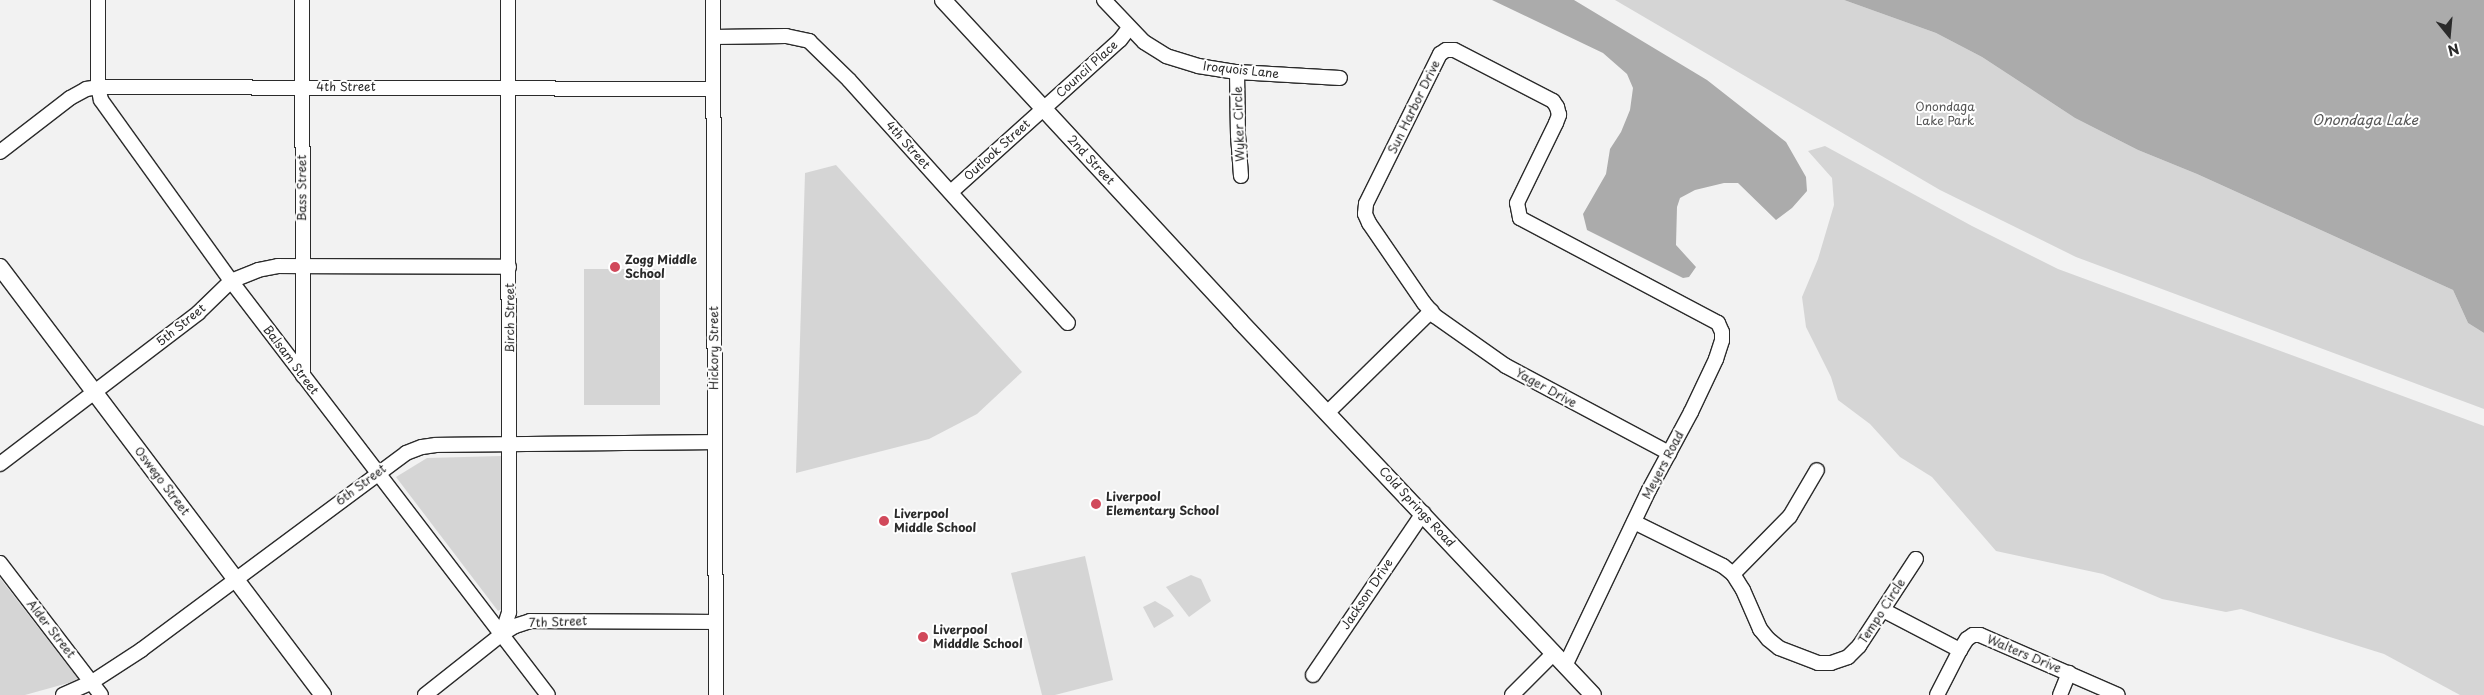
<!DOCTYPE html>
<html>
<head>
<meta charset="utf-8">
<style>
	body { margin:0 }
	#map { position:relative; width:2484px; height:695px; overflow:hidden; background:#f2f2f2; font-family:"Playpen Sans",sans-serif }
	div>[style] { position:absolute }
	.green>* { inset:0; background:#d5d5d5; transform-origin:0 0 }
	.water>* { inset:0; background:#ababab }
	.roads { filter:drop-shadow(1px 0 #2b2b2b) drop-shadow(-1px 0 #2b2b2b) drop-shadow(0 1px #2b2b2b) drop-shadow(0 -1px #2b2b2b) }
	.minor>* { height:14px; margin:-7px; padding:0 7px; transform-origin:7px; border-radius:7px; background:#fff }
	.major>* { height:16px; margin:-8px; padding:0 8px; transform-origin:8px; border-radius:8px; background:#fff }
	.dots>* { width:14px; height:14px; translate:-50% -50%; box-sizing:border-box; border:2px solid #fff; border-radius:50% }
	span { translate:-50% -50%; white-space:nowrap; text-align:center; line-height:1.15; -webkit-text-stroke:4px #fff; paint-order:stroke }
	.street-label { font-size:12px; color:#2b2b2b }
	.park-label { font-size:12px; color:#565656 }
	.poi-label { font-size:12px; color:#2b2b2b; font-weight:700 }
	.left { translate:0 -50%; text-align:left }
	.water-label { font-size:14px; color:#585858; font-style:italic }
	.north { position:absolute; left:2424px; top:10px; width:50px; height:50px; -webkit-text-stroke:4px #fff; paint-order:stroke; rotate:163deg; font-size:14px; font-weight:700; line-height:20px; text-align:center; color:#2b2b2b }
	.north::after { content:''; display:block; margin:auto; width:18px; height:22px; background:#2b2b2b; clip-path:polygon(50% 0,100% 100%,50% 72%,0 100%) }
</style>
</head>
<body>
<div id="map">
	<div class="green">
		<div style="clip-path:polygon(1615px 0,1844px 0,1936px 33px,1982px 57px,2075px 118px,2138px 150px,2197px 174px,2453px 290px,2468px 323px,2484px 333px,2484px 409px,2076px 257px,1940px 190px)"></div>
		<div style="clip-path:polygon(1825px 146px,1972px 226px,2058px 269px,2484px 426px,2484px 695px,2460px 695px,2384px 654px,2241px 609px,2226px 612px,2162px 599px,2103px 574px,1996px 551px,1932px 477px,1900px 457px,1870px 424px,1838px 400px,1831px 377px,1806px 327px,1802px 297px,1818px 259px,1834px 205px,1832px 178px,1808px 151px)"></div>
		<div style="clip-path:polygon(836px 165px,1022px 372px,977px 414px,929px 439px,796px 473px,805px 173px)"></div>
		<div style="left:584px;top:269px;width:76px;height:136px"></div>
		<div style="clip-path:polygon(501px 456px,504px 608px,498px 611px,396px 477px,427px 458px)"></div>
		<div style="clip-path:polygon(1085px 556px,1113px 680px,1055px 695px,1042px 695px,1011px 573px)"></div>
		<div style="clip-path:polygon(1191px 575px,1201px 579px,1211px 601px,1189px 617px,1166px 587px)"></div>
		<div style="clip-path:polygon(0 578px,79px 680px,25px 695px,0 695px)"></div>
		<div style="clip-path:polygon(1155px 601px,1170px 610px,1174px 616px,1154px 628px,1143px 607px)"></div>
	</div>
	<div class="water">
		<div style="clip-path:polygon(1492px 0,1574px 0,1707px 80px,1786px 142px,1806px 177px,1807px 191px,1792px 208px,1776px 220px,1738px 183px,1724px 183px,1695px 190px,1680px 198px,1677px 207px,1676px 245px,1696px 267px,1689px 277px,1683px 278px,1587px 230px,1583px 214px,1606px 174px,1610px 149px,1621px 132px,1630px 110px,1633px 88px,1627px 74px,1603px 53px)"></div>
		<div style="clip-path:polygon(1844px 0,2484px 0,2484px 333px,2468px 323px,2453px 290px,2197px 174px,2138px 150px,2075px 118px,1982px 57px,1936px 33px)"></div>
	</div>
	<div class="roads">
		<div class="minor">
			<div style="left:98px;top:0;width:87px;rotate:90deg"></div>
			<div style="left:98px;top:87px;width:13px;rotate:77deg"></div>
			<div style="left:101px;top:100px;width:223px;rotate:54.3deg"></div>
			<div style="left:231px;top:281px;width:521px;rotate:52.56deg"></div>
			<div style="left:302px;top:0;width:376px;rotate:89.8deg"></div>
			<div style="left:713px;top:0;width:695px;rotate:89.75deg"></div>
			<div style="left:1104px;top:0;width:58px;rotate:46.4deg"></div>
			<div style="left:1144px;top:42px;width:26px;rotate:32deg"></div>
			<div style="left:1166px;top:56px;width:34px;rotate:17deg"></div>
			<div style="left:1198px;top:66px;width:39px;rotate:9deg"></div>
			<div style="left:1237px;top:72px;width:103px;rotate:3.3deg"></div>
			<div style="left:713px;top:37px;width:73px;rotate:-0.8deg"></div>
			<div style="left:786px;top:36px;width:24px;rotate:12deg"></div>
			<div style="left:809px;top:41px;width:56px;rotate:44.3deg"></div>
			<div style="left:849px;top:80px;width:327px;rotate:48deg"></div>
			<div style="left:1237px;top:72px;width:63px;rotate:89.1deg"></div>
			<div style="left:1238px;top:135px;width:41px;rotate:85.8deg"></div>
			<div style="left:0;top:152px;width:88px;rotate:-37.6deg"></div>
			<div style="left:70px;top:98px;width:18px;rotate:-29deg"></div>
			<div style="left:86px;top:89px;width:12px;rotate:-9deg"></div>
			<div style="left:98px;top:87px;width:615px;rotate:0.19deg"></div>
			<div style="left:951px;top:192px;width:227px;rotate:-42deg"></div>
			<div style="left:1120px;top:40px;width:15px;rotate:-53deg"></div>
			<div style="left:1327px;top:413px;width:146px;rotate:-44.4deg"></div>
			<div style="left:0;top:464px;width:249px;rotate:-37.3deg"></div>
			<div style="left:198px;top:313px;width:46px;rotate:-44.1deg"></div>
			<div style="left:231px;top:281px;width:29px;rotate:-22deg"></div>
			<div style="left:258px;top:270px;width:20px;rotate:-11deg"></div>
			<div style="left:278px;top:266px;width:231px;rotate:0.2deg"></div>
			<div style="left:1634px;top:522px;width:99px;rotate:26.3deg"></div>
			<div style="left:1723px;top:566px;width:13px;rotate:39deg"></div>
			<div style="left:1733px;top:574px;width:19px;rotate:58deg"></div>
			<div style="left:1743px;top:590px;width:43px;rotate:66.4deg"></div>
			<div style="left:1760px;top:629px;width:13px;rotate:51deg"></div>
			<div style="left:1768px;top:639px;width:14px;rotate:39deg"></div>
			<div style="left:1779px;top:648px;width:42px;rotate:21deg"></div>
			<div style="left:1818px;top:663px;width:13px"></div>
			<div style="left:1831px;top:663px;width:18px;rotate:-19deg"></div>
			<div style="left:1848px;top:657px;width:16px;rotate:-45deg"></div>
			<div style="left:1859px;top:646px;width:104px;rotate:-56.8deg"></div>
			<div style="left:0;top:563px;width:166px;rotate:52.6deg"></div>
			<div style="left:1733px;top:574px;width:81px;rotate:-45.5deg"></div>
			<div style="left:1790px;top:516px;width:53px;rotate:-59.6deg"></div>
			<div style="left:1883px;top:610px;width:87px;rotate:27.5deg"></div>
			<div style="left:502px;top:634px;width:23px;rotate:-72deg"></div>
			<div style="left:509px;top:612px;width:612px;rotate:-90.09deg"></div>
			<div style="left:1565px;top:666px;width:195px;rotate:-64.5deg"></div>
			<div style="left:1649px;top:490px;width:42px;rotate:-61.6deg"></div>
			<div style="left:1669px;top:453px;width:47px;rotate:-61.8deg"></div>
			<div style="left:1691px;top:412px;width:59px;rotate:-64.7deg"></div>
			<div style="left:1716px;top:359px;width:20px;rotate:-72deg"></div>
			<div style="left:1722px;top:340px;width:8px;rotate:-90deg"></div>
			<div style="left:1722px;top:332px;width:10px;rotate:-114deg"></div>
			<div style="left:1718px;top:323px;width:224px;rotate:-152.1deg"></div>
			<div style="left:1520px;top:218px;width:15px;rotate:-101deg"></div>
			<div style="left:1517px;top:203px;width:89px;rotate:-64deg"></div>
			<div style="left:1556px;top:123px;width:9px;rotate:-69deg"></div>
			<div style="left:1559px;top:115px;width:8px;rotate:-104deg"></div>
			<div style="left:1557px;top:107px;width:7px;rotate:-124deg"></div>
			<div style="left:1553px;top:101px;width:111px;rotate:-152.7deg"></div>
			<div style="left:1454px;top:50px;width:8px;rotate:180deg"></div>
			<div style="left:1446px;top:50px;width:7px;rotate:146deg"></div>
			<div style="left:1440px;top:54px;width:167px;rotate:116.3deg"></div>
			<div style="left:1366px;top:204px;width:10px;rotate:96deg"></div>
			<div style="left:1365px;top:214px;width:10px;rotate:66deg"></div>
			<div style="left:1369px;top:223px;width:97px;rotate:55.5deg"></div>
			<div style="left:1424px;top:303px;width:17px;rotate:50deg"></div>
			<div style="left:1435px;top:316px;width:87px;rotate:35.2deg"></div>
			<div style="left:1506px;top:366px;width:185px;rotate:28.1deg"></div>
			<div style="left:1313px;top:675px;width:196px;rotate:-55.8deg"></div>
			<div style="left:63px;top:695px;width:32px;rotate:-24deg"></div>
			<div style="left:92px;top:682px;width:59px;rotate:-33.1deg"></div>
			<div style="left:141px;top:650px;width:330px;rotate:-36.6deg"></div>
			<div style="left:406px;top:453px;width:17px;rotate:-21deg"></div>
			<div style="left:422px;top:447px;width:14px;rotate:-8deg"></div>
			<div style="left:436px;top:445px;width:279px;rotate:-0.6deg"></div>
			<div style="left:425px;top:695px;width:98px;rotate:-38.4deg"></div>
			<div style="left:502px;top:634px;width:15px;rotate:-32deg"></div>
			<div style="left:515px;top:626px;width:16px;rotate:-18deg"></div>
			<div style="left:530px;top:621px;width:186px;rotate:0.3deg"></div>
			<div style="left:1512px;top:695px;width:59px;rotate:-45deg"></div>
			<div style="left:1937px;top:695px;width:51px;rotate:-62.9deg"></div>
			<div style="left:1960px;top:650px;width:13px;rotate:-58deg"></div>
			<div style="left:1967px;top:639px;width:7px;rotate:-34deg"></div>
			<div style="left:1973px;top:635px;width:7px"></div>
			<div style="left:1980px;top:635px;width:150px;rotate:23.5deg"></div>
			<div style="left:2060px;top:695px;width:24px;rotate:-68deg"></div>
		</div>
		<div class="major">
			<div style="left:943px;top:0;width:437px;rotate:47.2deg"></div>
			<div style="left:1240px;top:321px;width:514px;rotate:46.65deg"></div>
			<div style="left:0;top:267px;width:536px;rotate:52.96deg"></div>
		</div>
	</div>
	<div class="dots">
		<div style="left:615px;top:267px;background:#d1495b"></div>
		<div style="left:1096px;top:504px;background:#d1495b"></div>
		<div style="left:884px;top:521px;background:#d1495b"></div>
		<div style="left:923px;top:637px;background:#d1495b"></div>
	</div>
	<div class="street-label">
		<span style="left:1087px;top:69px;rotate:-42deg">Council Place</span>
		<span style="left:1241px;top:70px;rotate:6deg">Iroquois Lane</span>
		<span style="left:346px;top:87px">4th Street</span>
		<span style="left:1414px;top:107px;rotate:-64deg">Sun Harbor Drive</span>
		<span style="left:1239px;top:124px;rotate:-92deg">Wyker Circle</span>
		<span style="left:908px;top:145px;rotate:48deg">4th Street</span>
		<span style="left:997px;top:150px;rotate:-42deg">Outlook Street</span>
		<span style="left:1091px;top:160px;rotate:47deg">2nd Street</span>
		<span style="left:302px;top:188px;rotate:-90deg">Bass Street</span>
		<span style="left:510px;top:318px;rotate:-90deg">Birch Street</span>
		<span style="left:181px;top:325px;rotate:-39deg">5th Street</span>
		<span style="left:714px;top:348px;rotate:-90deg">Hickory Street</span>
		<span style="left:291px;top:360px;rotate:53deg">Balsam Street</span>
		<span style="left:1546px;top:388px;rotate:29deg">Yager Drive</span>
		<span style="left:1663px;top:465px;rotate:-62deg">Meyers Road</span>
		<span style="left:162px;top:481px;rotate:53deg">Oswego Street</span>
		<span style="left:361px;top:485px;rotate:-37deg">6th Street</span>
		<span style="left:1417px;top:507px;rotate:47deg">Cold Springs Road</span>
		<span style="left:1367px;top:594px;rotate:-56deg">Jackson Drive</span>
		<span style="left:1882px;top:611px;rotate:-57deg">Tempo Circle</span>
		<span style="left:558px;top:622px;rotate:-2deg">7th Street</span>
		<span style="left:51px;top:629px;rotate:52deg">Alder Street</span>
		<span style="left:2024px;top:654px;rotate:23deg">Walters Drive</span>
	</div>
	<div class="park-label">
		<span style="left:1945px;top:114px">Onondaga<br>Lake Park</span>
	</div>
	<div class="poi-label">
		<span class="left" style="left:625px;top:267px">Zogg Middle<br>School</span>
		<span class="left" style="left:1106px;top:504px">Liverpool<br>Elementary School</span>
		<span class="left" style="left:894px;top:521px">Liverpool<br>Middle School</span>
		<span class="left" style="left:933px;top:637px">Liverpool<br>Midddle School</span>
	</div>
	<div class="water-label">
		<span style="left:2365px;top:120px">Onondaga Lake</span>
	</div>
	<div class="north">N</div>
</div>
</body>
</html>
